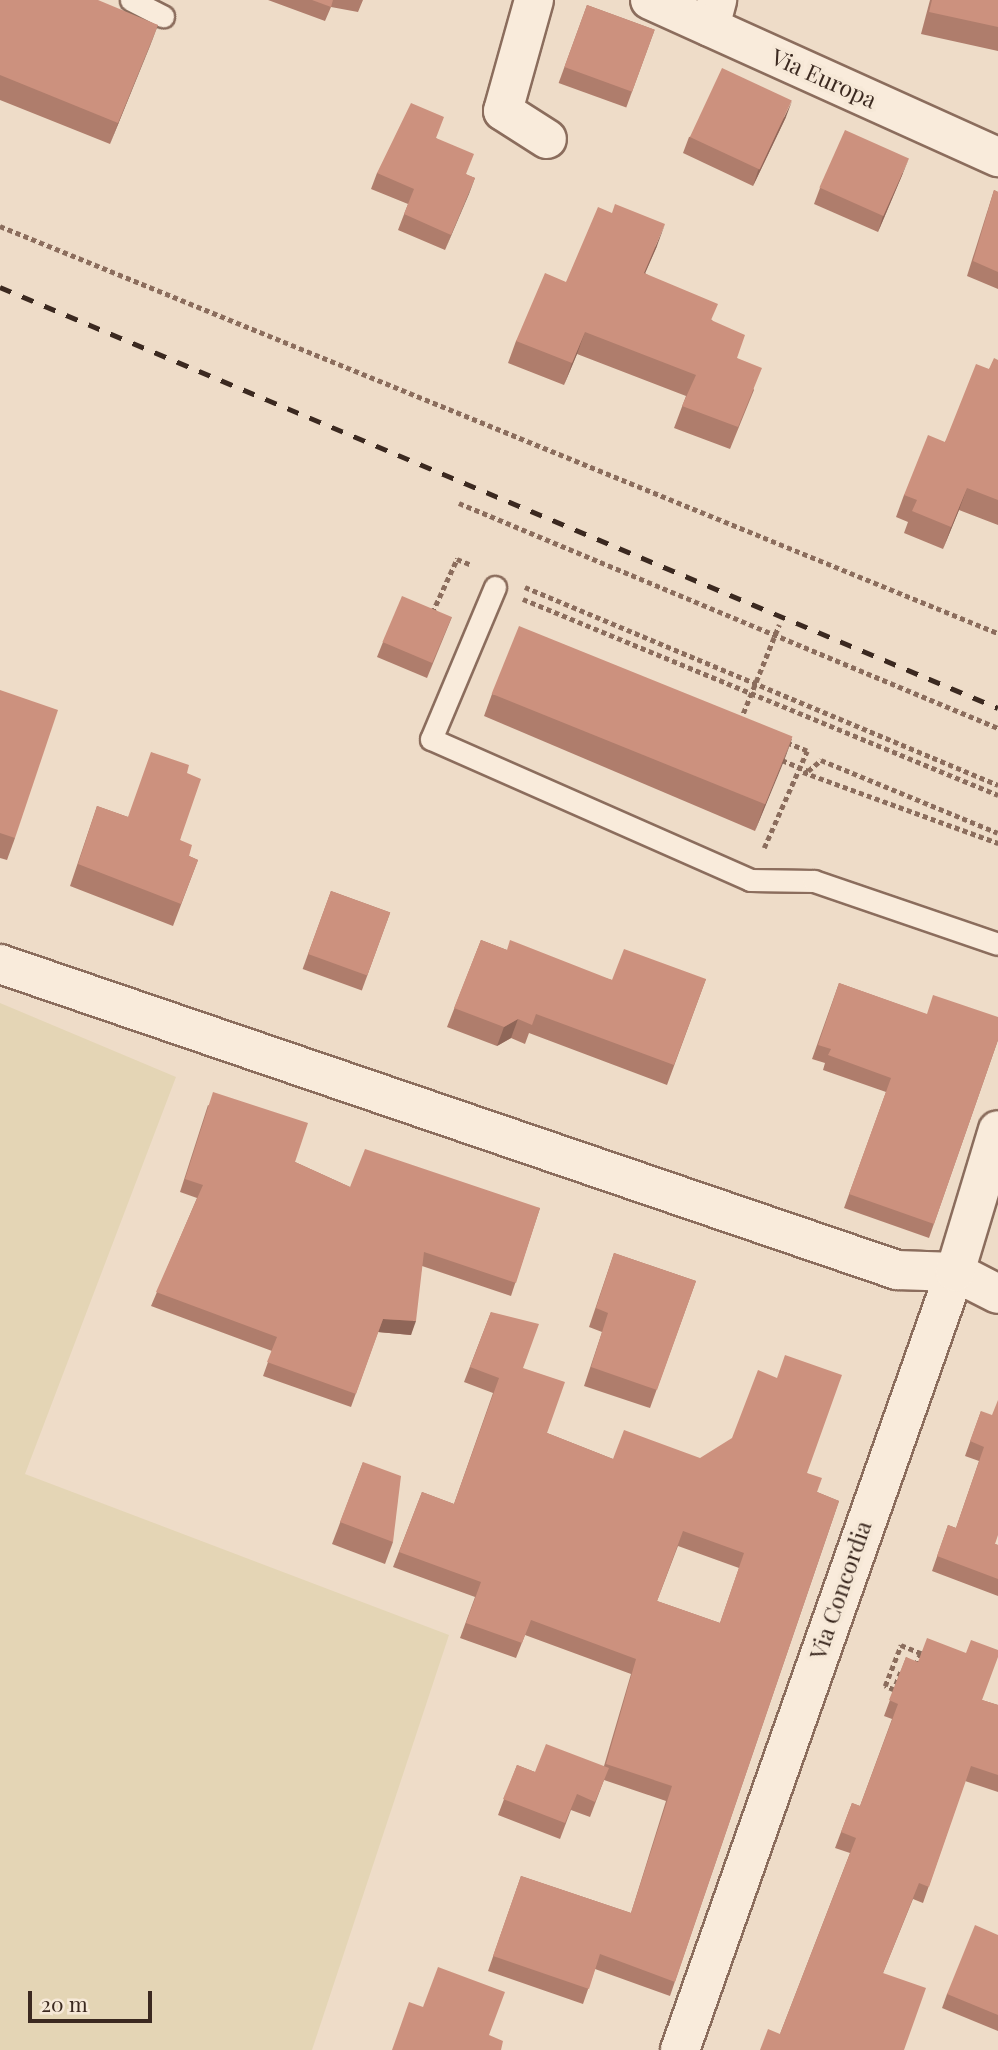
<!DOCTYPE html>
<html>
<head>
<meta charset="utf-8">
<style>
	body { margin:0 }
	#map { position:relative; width:998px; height:2050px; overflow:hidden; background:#eedcc8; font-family:"Playfair Display",serif }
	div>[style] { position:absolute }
	.farmland>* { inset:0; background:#e4d5b5 }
	.path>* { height:4.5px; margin-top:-2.25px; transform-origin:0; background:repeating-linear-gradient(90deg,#8b6d5d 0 5px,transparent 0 8.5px) }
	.roads { filter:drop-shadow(2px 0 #8b6d5d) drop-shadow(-2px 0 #8b6d5d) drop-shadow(0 2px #8b6d5d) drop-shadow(0 -2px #8b6d5d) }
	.lane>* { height:21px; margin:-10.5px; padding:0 10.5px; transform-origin:10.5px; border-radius:10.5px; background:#f9ebdb }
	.street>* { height:38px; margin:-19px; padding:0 19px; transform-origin:19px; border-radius:19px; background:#f9ebdb }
	.secondary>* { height:38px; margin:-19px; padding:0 19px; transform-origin:19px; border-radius:19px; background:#f9ebdb }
	.rail>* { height:5px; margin-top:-2.5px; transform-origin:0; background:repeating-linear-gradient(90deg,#3b2920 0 12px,transparent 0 24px) }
	.wall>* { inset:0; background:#af7d6c; transform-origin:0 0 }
	.shaded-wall>* { inset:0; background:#8f6658 }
	.building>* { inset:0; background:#cc917e; transform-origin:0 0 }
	span { translate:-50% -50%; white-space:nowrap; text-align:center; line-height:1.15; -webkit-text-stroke:7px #f6e8d7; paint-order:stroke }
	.street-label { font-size:23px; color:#3b2920 }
	.scale { position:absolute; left:28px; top:1991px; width:124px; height:32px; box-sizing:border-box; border:4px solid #3b2920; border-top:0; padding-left:9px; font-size:21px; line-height:24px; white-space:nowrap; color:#3b2920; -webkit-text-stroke:5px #f6e8d7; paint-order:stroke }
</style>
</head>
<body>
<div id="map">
	<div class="farmland">
		<div style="clip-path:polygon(0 1003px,176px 1077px,25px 1474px,449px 1635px,312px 2050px,0 2050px)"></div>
	</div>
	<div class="path">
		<div style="left:0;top:226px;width:1078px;rotate:22.19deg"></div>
		<div style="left:459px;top:503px;width:584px;rotate:22.66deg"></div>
		<div style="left:525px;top:587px;width:513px;rotate:22.71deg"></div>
		<div style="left:523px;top:599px;width:514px;rotate:22.42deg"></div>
		<div style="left:432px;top:613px;width:60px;rotate:-65.2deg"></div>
		<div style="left:457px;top:559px;width:16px;rotate:22deg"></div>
		<div style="left:740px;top:721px;width:104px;rotate:-67.9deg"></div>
		<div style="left:782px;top:760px;width:28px;rotate:23deg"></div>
		<div style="left:808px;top:771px;width:17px;rotate:-40deg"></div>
		<div style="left:821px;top:760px;width:191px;rotate:22.4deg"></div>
		<div style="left:803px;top:772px;width:208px;rotate:20deg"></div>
		<div style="left:764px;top:848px;width:106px;rotate:-66.1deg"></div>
		<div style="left:807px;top:751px;width:22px;rotate:-158deg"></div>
		<div style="left:901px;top:1645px;width:22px;rotate:22deg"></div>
		<div style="left:921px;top:1653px;width:26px;rotate:111deg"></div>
		<div style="left:912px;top:1677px;width:12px;rotate:-156deg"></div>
		<div style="left:901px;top:1672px;width:19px;rotate:111deg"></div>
		<div style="left:894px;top:1690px;width:10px;rotate:-156deg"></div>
		<div style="left:885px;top:1686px;width:44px;rotate:-68.7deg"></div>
	</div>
	<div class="roads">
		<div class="lane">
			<div style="left:131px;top:0;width:36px;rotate:27deg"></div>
			<div style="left:495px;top:587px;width:165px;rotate:112.8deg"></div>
			<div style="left:431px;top:739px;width:349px;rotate:23.8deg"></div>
			<div style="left:750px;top:880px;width:64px;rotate:0.9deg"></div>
			<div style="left:814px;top:881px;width:194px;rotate:18.9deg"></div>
		</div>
		<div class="street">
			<div style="left:534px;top:0;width:115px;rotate:105.6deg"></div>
			<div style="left:503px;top:111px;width:52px;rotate:32.5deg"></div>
			<div style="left:710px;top:27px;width:28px;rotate:-75deg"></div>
			<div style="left:0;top:964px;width:948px;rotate:18.84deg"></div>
			<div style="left:897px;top:1270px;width:58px;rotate:2deg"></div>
			<div style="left:955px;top:1272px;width:48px;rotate:27.1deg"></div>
			<div style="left:680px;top:2050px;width:825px;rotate:-70.53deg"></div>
			<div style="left:955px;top:1272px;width:148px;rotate:-73.2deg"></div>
		</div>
		<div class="secondary">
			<div style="left:650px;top:0;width:382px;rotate:24.3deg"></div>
		</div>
	</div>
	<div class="rail">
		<div style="left:0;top:287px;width:1083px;rotate:22.87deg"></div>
	</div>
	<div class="wall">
		<div style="clip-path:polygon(0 0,158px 25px,110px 144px,0 100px)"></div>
		<div style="clip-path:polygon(268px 0,363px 0,358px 12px,331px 7px,325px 21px)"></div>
		<div style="clip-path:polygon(930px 0,998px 0,998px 51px,921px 34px)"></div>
		<div style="left:587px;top:5px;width:72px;height:83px;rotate:20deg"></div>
		<div style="clip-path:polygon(786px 117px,753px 186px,683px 153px,689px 137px)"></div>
		<div style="clip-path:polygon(436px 138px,467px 175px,475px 178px,445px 250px,398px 230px,408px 204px,371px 189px,377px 173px)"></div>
		<div style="clip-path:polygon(903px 173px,878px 232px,814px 204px,820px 188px)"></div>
		<div style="clip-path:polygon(994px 190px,998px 192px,998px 289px,967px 276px)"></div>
		<div style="clip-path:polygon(657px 246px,645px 273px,712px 320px,737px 358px,754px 390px,730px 449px,674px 428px,686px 396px,577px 354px,564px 385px,508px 363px,516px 341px,566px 282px)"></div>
		<div style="clip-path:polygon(998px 360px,998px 525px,959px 510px,943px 549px,904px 533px,908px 522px,896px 517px,904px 495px,945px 442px,989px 369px)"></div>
		<div style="clip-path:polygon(452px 617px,427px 678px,377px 657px,383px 642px)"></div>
		<div style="clip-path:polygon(0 690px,15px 838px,7px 860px,0 858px)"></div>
		<div style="clip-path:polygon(492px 694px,792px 739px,755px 831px,484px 716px)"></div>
		<div style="clip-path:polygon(187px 773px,180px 840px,189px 856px,198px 860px,173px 926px,70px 886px,97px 806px,128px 817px)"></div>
		<div style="left:331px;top:891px;width:63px;height:83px;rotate:20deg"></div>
		<div style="clip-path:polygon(481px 940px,507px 950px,612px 980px,706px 979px,667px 1085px,529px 1033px,525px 1044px,511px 1038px,497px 1046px,447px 1027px)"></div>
		<div style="clip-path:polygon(839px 983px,998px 1040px,929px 1238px,844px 1208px,886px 1092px,823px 1070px,825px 1063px,812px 1059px)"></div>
		<div style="clip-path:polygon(208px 1105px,295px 1162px,350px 1187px,540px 1208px,511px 1296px,422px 1266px,411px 1335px,378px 1332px,351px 1407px,263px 1376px,272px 1351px,151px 1306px,197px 1198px,180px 1192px)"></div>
		<div style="clip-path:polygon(614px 1253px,696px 1281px,650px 1408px,584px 1386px,602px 1332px,589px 1327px)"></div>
		<div style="clip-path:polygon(evenodd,491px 1312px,523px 1368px,547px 1433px,613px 1459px,700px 1458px,807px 1473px,817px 1492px,839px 1501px,670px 1996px,595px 1969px,583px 2004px,488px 1971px,521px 1876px,631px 1913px,666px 1801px,604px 1780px,590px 1817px,571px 1810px,560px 1839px,498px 1815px,517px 1765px,535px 1772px,604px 1766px,631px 1674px,525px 1635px,516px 1658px,460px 1638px,475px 1597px,393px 1567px,422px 1492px,454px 1504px,493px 1393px,464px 1382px,491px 1312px,678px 1546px,739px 1568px,720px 1623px,657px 1601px,678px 1546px)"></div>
		<div style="clip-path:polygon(981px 1411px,995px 1544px,998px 1545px,998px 1596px,932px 1571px,948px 1525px,956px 1528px,979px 1461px,965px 1456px)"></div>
		<div style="clip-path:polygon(363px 1462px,393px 1542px,385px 1564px,332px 1544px)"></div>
		<div style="clip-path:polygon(906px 1657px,982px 1700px,998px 1705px,998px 1792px,965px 1781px,923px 1903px,913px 1899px,883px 1973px,780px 2034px,850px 1853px,835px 1848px,852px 1803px,860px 1806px,892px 1719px,884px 1716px)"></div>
		<div style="clip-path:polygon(998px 1935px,998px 2031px,942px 2008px,947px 1994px)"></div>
	</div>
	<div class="shaded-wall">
		<div style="clip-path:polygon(158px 25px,150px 46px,110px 144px,118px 123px)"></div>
		<div style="clip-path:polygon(792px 101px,786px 117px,753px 186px,758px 171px)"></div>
		<div style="clip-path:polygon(909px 158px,903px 173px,878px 232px,883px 216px)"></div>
		<div style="clip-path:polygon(475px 178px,469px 194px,445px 250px,451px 235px)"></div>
		<div style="clip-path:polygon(665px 224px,657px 246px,636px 294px,644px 273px)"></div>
		<div style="clip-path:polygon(585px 332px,577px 354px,564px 385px,572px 363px)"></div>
		<div style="clip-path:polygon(967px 488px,959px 510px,943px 549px,951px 527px)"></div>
		<div style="clip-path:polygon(792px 739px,784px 761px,755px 831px,763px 809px)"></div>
		<div style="clip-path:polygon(518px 1019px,511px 1038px,497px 1046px,504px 1027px)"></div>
		<div style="clip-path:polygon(383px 1319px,416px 1321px,411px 1335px,378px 1332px)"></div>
	</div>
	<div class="building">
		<div style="clip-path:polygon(0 0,98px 0,158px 25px,118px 123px,0 75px)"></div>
		<div style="clip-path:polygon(312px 0,333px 0,331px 7px)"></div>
		<div style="clip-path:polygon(932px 0,998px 0,998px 27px,929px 12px)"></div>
		<div style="left:587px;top:5px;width:72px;height:66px;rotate:20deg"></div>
		<div style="left:722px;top:68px;width:77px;height:76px;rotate:25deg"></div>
		<div style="clip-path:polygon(411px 103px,444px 117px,436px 138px,474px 154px,466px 174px,475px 178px,451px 235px,404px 214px,414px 189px,377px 173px)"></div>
		<div style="left:845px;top:130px;width:70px;height:63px;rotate:24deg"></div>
		<div style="clip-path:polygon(994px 190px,998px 192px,998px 272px,973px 261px)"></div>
		<div style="clip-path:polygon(615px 204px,665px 224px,644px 273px,718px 304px,711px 320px,745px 335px,737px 358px,762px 368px,738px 427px,682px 406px,696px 375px,585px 332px,572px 363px,516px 341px,545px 273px,566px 282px,598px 207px,612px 213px)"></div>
		<div style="clip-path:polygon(994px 358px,998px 360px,998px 500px,967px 488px,951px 527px,912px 511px,917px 500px,904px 495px,928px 435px,945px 442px,976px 364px,989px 369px)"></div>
		<div style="left:402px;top:596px;width:54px;height:50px;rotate:23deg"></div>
		<div style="left:519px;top:626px;width:295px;height:73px;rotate:22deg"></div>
		<div style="clip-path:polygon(0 690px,58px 710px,15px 838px,0 833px)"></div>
		<div style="clip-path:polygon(151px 752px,189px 765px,187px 773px,201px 779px,180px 840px,192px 845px,189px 856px,198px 860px,181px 904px,78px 864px,97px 806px,128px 817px)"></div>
		<div style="left:331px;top:891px;width:63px;height:67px;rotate:20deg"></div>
		<div style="clip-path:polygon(481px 940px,507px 950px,510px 940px,612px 980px,624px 949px,706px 979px,674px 1065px,536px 1014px,532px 1025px,518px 1019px,504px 1027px,454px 1008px)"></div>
		<div style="clip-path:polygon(839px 983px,927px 1014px,933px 995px,998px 1017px,998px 1040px,934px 1224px,849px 1194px,891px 1078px,828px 1055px,831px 1049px,818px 1045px)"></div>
		<div style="clip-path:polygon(213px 1092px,308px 1123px,295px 1162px,350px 1187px,365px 1149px,540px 1208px,516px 1283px,424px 1252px,416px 1321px,383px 1319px,356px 1394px,267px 1362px,277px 1337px,156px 1292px,203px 1185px,185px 1179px)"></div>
		<div style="clip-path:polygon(614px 1253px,696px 1281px,657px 1390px,591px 1367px,608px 1313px,596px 1308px)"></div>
		<div style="clip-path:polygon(evenodd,491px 1312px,539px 1324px,523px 1368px,565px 1382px,547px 1433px,613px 1459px,624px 1430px,700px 1458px,732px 1438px,758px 1370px,777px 1378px,785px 1355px,842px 1375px,807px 1473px,822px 1478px,817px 1492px,839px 1501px,675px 1982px,600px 1954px,589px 1989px,493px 1956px,521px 1876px,631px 1913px,672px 1786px,606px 1764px,636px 1659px,531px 1620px,522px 1643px,466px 1623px,481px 1582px,399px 1552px,422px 1492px,454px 1504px,499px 1378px,470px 1367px,491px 1312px,683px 1531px,744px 1553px,720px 1623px,657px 1601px,683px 1531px)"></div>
		<div style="clip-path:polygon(998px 1400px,998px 1535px,995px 1544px,998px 1545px,998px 1579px,937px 1556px,948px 1525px,956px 1528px,984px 1447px,970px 1441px,981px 1411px,992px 1415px)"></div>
		<div style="clip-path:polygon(363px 1462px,401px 1476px,393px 1542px,340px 1522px)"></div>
		<div style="clip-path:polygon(927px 1638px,966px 1653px,971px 1640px,998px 1650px,998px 1657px,982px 1700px,998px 1705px,998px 1775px,971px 1766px,929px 1887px,919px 1883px,883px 1973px,926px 1988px,904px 2050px,760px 2050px,768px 2029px,780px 2034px,856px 1838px,841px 1832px,852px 1803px,860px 1806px,898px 1704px,889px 1700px,906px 1657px,918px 1662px)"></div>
		<div style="clip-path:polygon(546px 1744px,609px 1768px,595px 1802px,577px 1794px,565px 1823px,503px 1799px,517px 1765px,535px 1772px)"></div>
		<div style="clip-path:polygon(975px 1925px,998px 1935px,998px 2015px,947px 1994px)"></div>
		<div style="clip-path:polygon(438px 1967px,505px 1992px,489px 2035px,503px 2041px,501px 2050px,392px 2050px,409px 2002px,423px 2007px)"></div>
	</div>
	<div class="street-label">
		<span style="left:824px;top:78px;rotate:24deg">Via Europa</span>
		<span style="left:840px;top:1590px;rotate:-71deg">Via Concordia</span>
	</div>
	<div class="scale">20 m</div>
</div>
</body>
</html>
